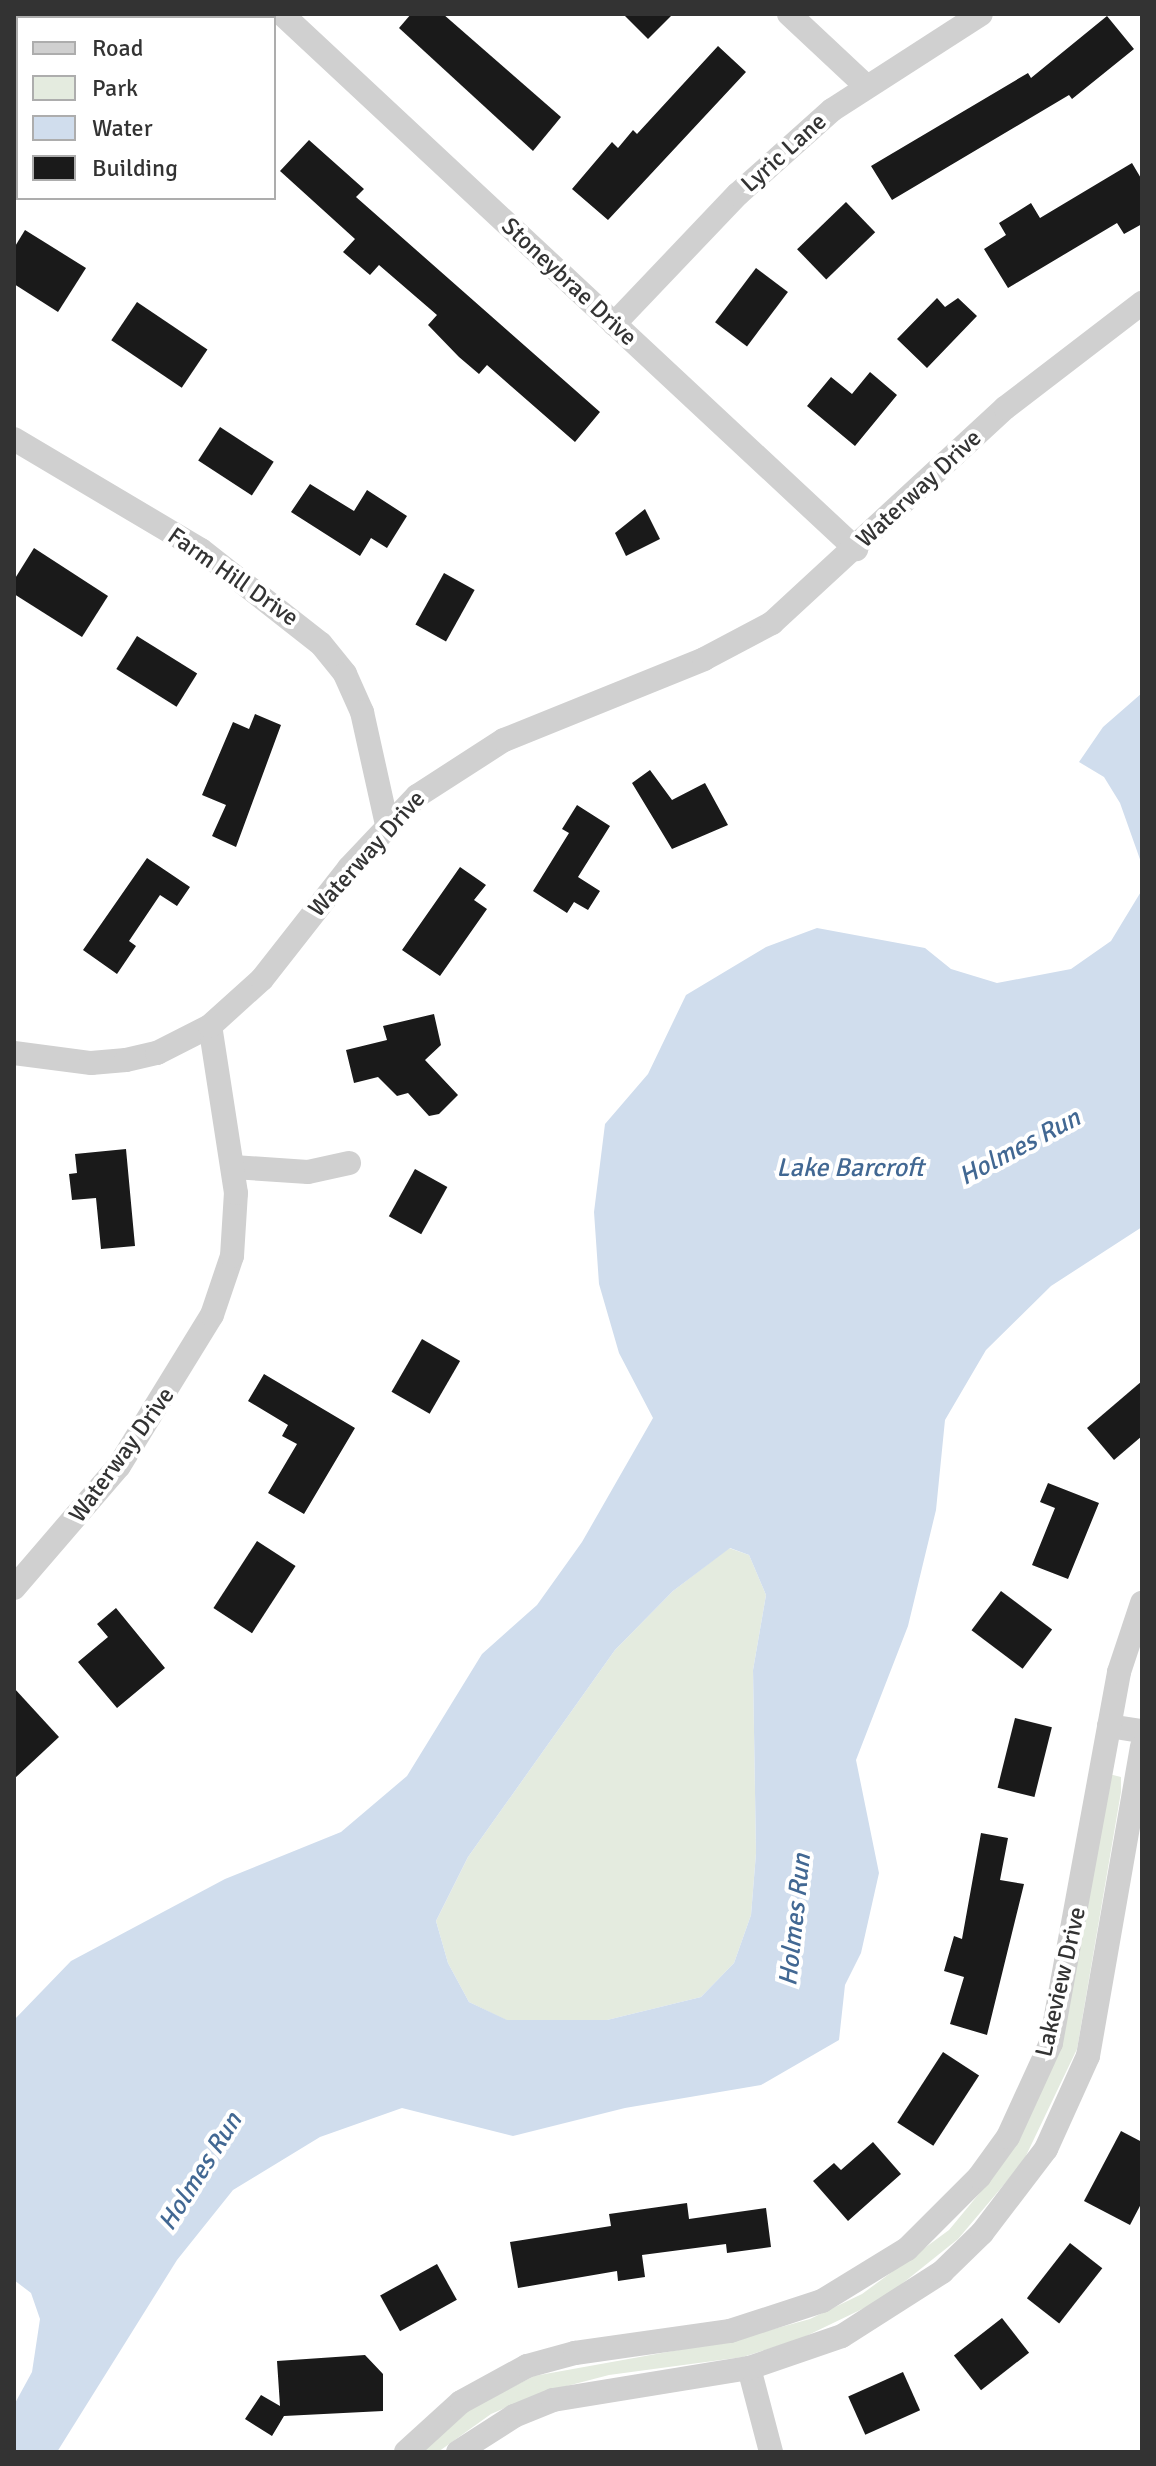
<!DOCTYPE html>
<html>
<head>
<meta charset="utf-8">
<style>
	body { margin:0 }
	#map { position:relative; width:1156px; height:2466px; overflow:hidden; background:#fff; font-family:Signika,sans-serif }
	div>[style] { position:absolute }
	.green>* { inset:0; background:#e4ebdf }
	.water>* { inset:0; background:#d0dded }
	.building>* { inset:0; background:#1a1a1a; transform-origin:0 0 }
	.minor>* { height:24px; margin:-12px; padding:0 12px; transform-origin:12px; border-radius:12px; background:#d0d0d0 }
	span { translate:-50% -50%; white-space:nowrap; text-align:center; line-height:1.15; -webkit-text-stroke:8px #fff; paint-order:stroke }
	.street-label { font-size:24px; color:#333 }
	.water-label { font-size:26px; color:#426893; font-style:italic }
	.frame { position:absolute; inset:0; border:16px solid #333; pointer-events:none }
	.legend { position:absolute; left:16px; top:16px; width:260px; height:184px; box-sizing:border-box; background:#fff; border:2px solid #adadad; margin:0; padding:10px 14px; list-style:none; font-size:24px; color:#333 }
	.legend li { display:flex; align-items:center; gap:16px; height:40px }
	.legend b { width:40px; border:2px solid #adadad }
</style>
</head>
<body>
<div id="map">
	<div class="green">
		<div style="clip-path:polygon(729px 1548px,749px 1555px,766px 1595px,753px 1670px,756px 1853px,751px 1915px,734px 1963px,701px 1997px,607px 2020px,506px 2020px,469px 2002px,448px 1963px,436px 1921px,468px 1857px,615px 1650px,673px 1591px)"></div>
		<div style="clip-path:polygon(1109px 1774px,1121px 1777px,1121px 1792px,1077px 2049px,1023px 2162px,958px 2239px,883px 2299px,802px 2338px,743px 2357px,609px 2375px,540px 2393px,491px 2414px,438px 2452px,421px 2452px,473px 2407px,534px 2376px,734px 2340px,810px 2319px,862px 2294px,949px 2230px,992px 2178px,1060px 2050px)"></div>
	</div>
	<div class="water">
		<div style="clip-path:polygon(1142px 693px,1142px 865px,1120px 803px,1104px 777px,1079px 762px,1103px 727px)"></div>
		<div style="clip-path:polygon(evenodd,1142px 890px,1142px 1227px,1051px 1286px,986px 1350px,945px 1420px,936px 1510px,908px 1626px,856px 1760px,879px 1873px,861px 1953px,845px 1985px,839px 2040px,761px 2085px,625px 2108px,513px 2136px,402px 2108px,320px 2137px,233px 2190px,177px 2260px,57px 2452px,14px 2452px,14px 2405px,32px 2372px,40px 2319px,31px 2293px,14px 2280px,14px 2020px,71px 1961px,225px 1879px,341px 1832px,407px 1776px,482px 1654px,537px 1605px,582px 1542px,653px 1418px,619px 1353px,599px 1284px,594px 1212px,605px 1124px,648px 1074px,686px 995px,766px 947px,817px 928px,925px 948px,951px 969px,997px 983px,1071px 969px,1111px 941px,1142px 890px,730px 1548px,749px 1555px,766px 1595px,753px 1670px,756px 1853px,751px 1915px,734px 1963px,701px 1997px,607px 2020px,507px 2020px,469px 2002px,448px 1963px,436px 1921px,468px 1857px,615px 1650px,673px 1591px,730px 1548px)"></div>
	</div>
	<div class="building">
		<div style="clip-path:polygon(411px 14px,443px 14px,561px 117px,533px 151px,399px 28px)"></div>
		<div style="clip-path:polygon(623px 14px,673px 14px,648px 39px)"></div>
		<div style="clip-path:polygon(1107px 16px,1134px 49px,1072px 99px,1069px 95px,892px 200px,871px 166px,1028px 73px,1031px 78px)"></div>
		<div style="clip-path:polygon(718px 46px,746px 72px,608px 220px,572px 189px,612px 142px,618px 148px,633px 130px,637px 134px)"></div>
		<div style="clip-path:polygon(309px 140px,364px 189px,356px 197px,600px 412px,575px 442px,487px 365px,479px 374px,459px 357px,428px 325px,437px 315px,379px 265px,370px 275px,343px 252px,355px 239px,280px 171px)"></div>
		<div style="clip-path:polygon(1132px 163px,1142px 180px,1142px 224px,1124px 234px,1117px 223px,1008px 288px,984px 249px,1006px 235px,999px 223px,1031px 203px,1040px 218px)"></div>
		<div style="left:846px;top:202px;width:42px;height:68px;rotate:46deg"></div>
		<div style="clip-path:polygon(25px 230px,86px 268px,58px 312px,14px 284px,14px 248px)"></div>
		<div style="left:756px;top:268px;width:40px;height:68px;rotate:37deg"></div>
		<div style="clip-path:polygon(937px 298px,945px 307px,958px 298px,977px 316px,927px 368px,897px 339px)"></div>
		<div style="left:137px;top:302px;width:85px;height:46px;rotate:34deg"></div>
		<div style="clip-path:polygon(870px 372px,897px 395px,855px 446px,807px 406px,831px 377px,852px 394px)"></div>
		<div style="left:220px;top:427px;width:64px;height:40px;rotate:33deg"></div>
		<div style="clip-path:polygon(310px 484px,354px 511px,367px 490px,407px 516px,387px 548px,371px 538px,360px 556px,291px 512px)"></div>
		<div style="clip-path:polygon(645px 509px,660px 539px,626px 556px,615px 533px)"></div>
		<div style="clip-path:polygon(34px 548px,108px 596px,82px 637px,14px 594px,14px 580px)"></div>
		<div style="left:444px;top:573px;width:35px;height:59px;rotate:29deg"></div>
		<div style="left:137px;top:636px;width:71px;height:39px;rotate:32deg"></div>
		<div style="clip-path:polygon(255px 714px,281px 725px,236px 847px,212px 836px,226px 805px,202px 795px,233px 722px,249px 729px)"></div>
		<div style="clip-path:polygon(650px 770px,672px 800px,705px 783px,728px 825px,672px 849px,632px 783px)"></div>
		<div style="clip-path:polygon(577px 805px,610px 826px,578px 877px,600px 891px,588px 910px,574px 902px,567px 913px,533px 891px,569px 833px,562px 829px)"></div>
		<div style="clip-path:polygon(147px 858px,190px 887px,177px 906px,160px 895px,129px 941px,136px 946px,117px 974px,83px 950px)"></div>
		<div style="clip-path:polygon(460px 867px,486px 885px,474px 900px,487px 909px,440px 976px,402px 950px)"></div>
		<div style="clip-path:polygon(434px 1014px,441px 1045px,425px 1060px,458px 1095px,439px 1114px,429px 1116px,408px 1093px,397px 1096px,378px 1077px,354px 1083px,346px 1050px,387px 1040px,383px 1026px)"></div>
		<div style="clip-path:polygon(126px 1149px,135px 1246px,101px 1249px,96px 1198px,72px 1200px,69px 1174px,77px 1173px,75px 1154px)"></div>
		<div style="left:415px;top:1169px;width:37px;height:54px;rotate:29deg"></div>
		<div style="left:422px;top:1339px;width:44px;height:61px;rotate:30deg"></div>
		<div style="clip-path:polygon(264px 1374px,355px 1428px,304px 1514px,268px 1493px,297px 1444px,282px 1436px,288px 1425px,248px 1401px)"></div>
		<div style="clip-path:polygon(1142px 1381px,1142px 1436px,1114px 1460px,1087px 1428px)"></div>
		<div style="clip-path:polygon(1048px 1483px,1099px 1503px,1068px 1579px,1032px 1565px,1055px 1508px,1040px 1502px)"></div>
		<div style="left:257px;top:1541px;width:46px;height:80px;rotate:33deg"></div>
		<div style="left:1001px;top:1591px;width:64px;height:49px;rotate:37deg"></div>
		<div style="clip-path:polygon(116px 1608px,165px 1668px,117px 1708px,78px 1662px,108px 1637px,97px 1624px)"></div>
		<div style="clip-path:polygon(14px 1688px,59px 1737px,14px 1779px)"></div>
		<div style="left:1015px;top:1718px;width:38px;height:72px;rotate:14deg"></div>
		<div style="clip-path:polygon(981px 1833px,1008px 1838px,1000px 1880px,1024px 1884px,987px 2035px,950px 2024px,964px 1977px,944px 1971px,954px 1936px,962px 1939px)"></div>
		<div style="left:943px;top:2052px;width:43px;height:84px;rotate:33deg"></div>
		<div style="clip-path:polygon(1121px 2131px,1142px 2142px,1142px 2202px,1130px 2225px,1084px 2201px)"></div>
		<div style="clip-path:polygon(873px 2142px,901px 2174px,848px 2221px,813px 2181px,834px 2163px,841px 2170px)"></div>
		<div style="clip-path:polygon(687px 2203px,689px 2219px,766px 2208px,771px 2247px,727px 2253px,726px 2244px,642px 2255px,645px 2277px,618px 2281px,617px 2271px,518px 2288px,510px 2242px,611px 2226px,609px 2214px)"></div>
		<div style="left:1070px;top:2243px;width:41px;height:70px;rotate:38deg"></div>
		<div style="left:437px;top:2264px;width:41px;height:65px;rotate:61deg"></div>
		<div style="left:1002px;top:2318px;width:44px;height:61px;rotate:52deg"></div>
		<div style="clip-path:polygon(365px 2355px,383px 2374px,383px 2411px,284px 2416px,272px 2436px,245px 2419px,261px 2395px,280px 2406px,277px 2361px)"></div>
		<div style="left:903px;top:2372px;width:42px;height:60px;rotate:66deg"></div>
	</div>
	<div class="minor">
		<div style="left:282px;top:14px;width:785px;rotate:42.99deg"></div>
		<div style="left:789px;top:14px;width:105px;rotate:43.1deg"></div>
		<div style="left:614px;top:324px;width:180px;rotate:-46.4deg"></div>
		<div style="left:738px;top:194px;width:126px;rotate:-41.8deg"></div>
		<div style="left:832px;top:110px;width:177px;rotate:-32.8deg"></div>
		<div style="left:14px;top:439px;width:217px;rotate:30.7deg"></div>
		<div style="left:201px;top:550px;width:152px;rotate:38.1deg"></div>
		<div style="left:321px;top:644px;width:38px;rotate:51deg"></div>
		<div style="left:345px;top:674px;width:42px;rotate:65.9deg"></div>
		<div style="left:362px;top:712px;width:116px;rotate:77.5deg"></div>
		<div style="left:14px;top:1053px;width:78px;rotate:7.4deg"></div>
		<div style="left:91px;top:1063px;width:35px;rotate:-5deg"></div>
		<div style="left:126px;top:1060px;width:32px;rotate:-13deg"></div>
		<div style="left:157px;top:1053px;width:59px;rotate:-27deg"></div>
		<div style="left:233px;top:1167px;width:75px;rotate:3.8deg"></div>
		<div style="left:308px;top:1172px;width:42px;rotate:-12.4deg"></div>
		<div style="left:14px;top:1588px;width:161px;rotate:-49.3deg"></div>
		<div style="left:119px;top:1466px;width:177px;rotate:-58.4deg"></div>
		<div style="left:212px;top:1315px;width:62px;rotate:-71.3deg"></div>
		<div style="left:232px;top:1256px;width:63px;rotate:-86.4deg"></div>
		<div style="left:236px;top:1193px;width:169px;rotate:-98.8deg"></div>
		<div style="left:210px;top:1026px;width:70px;rotate:-42.1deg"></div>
		<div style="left:262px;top:979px;width:141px;rotate:-51.9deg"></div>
		<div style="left:349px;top:868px;width:99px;rotate:-46.6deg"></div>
		<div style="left:417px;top:796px;width:103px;rotate:-32.8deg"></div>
		<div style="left:504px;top:740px;width:216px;rotate:-22deg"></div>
		<div style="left:704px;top:659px;width:77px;rotate:-27.9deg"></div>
		<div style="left:772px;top:623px;width:317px;rotate:-42.7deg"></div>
		<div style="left:1005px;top:408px;width:173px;rotate:-37.5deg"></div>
		<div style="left:1109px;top:1726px;width:33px;rotate:9deg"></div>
		<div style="left:749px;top:2368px;width:87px;rotate:75.3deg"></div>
		<div style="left:406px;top:2452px;width:74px;rotate:-42.3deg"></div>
		<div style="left:461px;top:2402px;width:75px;rotate:-28.6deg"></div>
		<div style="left:527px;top:2366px;width:50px;rotate:-15.2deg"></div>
		<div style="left:575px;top:2353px;width:157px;rotate:-8.1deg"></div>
		<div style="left:730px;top:2331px;width:97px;rotate:-18.1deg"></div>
		<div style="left:822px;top:2301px;width:100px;rotate:-31.5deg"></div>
		<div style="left:907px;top:2249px;width:102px;rotate:-45deg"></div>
		<div style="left:979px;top:2177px;width:49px;rotate:-54.1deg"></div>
		<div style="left:1008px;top:2137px;width:103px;rotate:-65.4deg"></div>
		<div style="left:1051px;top:2043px;width:377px;rotate:-79.6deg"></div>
		<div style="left:1119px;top:1672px;width:73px;rotate:-71.6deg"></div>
		<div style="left:458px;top:2452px;width:67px;rotate:-32.7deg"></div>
		<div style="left:514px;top:2416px;width:42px;rotate:-22.3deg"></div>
		<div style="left:553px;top:2400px;width:199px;rotate:-9.3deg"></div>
		<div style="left:749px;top:2368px;width:98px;rotate:-19deg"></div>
		<div style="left:842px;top:2336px;width:119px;rotate:-32.6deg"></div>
		<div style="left:942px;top:2272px;width:56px;rotate:-44.3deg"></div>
		<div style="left:982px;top:2233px;width:106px;rotate:-52.7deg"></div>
		<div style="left:1046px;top:2149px;width:102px;rotate:-65.7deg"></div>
		<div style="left:1088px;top:2056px;width:314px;rotate:-80.1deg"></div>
	</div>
	<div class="street-label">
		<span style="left:784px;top:153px;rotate:-42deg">Lyric Lane</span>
		<span style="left:569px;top:282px;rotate:43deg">Stoneybrae Drive</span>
		<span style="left:919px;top:489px;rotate:-43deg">Waterway Drive</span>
		<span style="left:233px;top:577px;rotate:35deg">Farm Hill Drive</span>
		<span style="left:367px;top:854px;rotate:-48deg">Waterway Drive</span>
		<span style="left:122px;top:1455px;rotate:-54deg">Waterway Drive</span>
		<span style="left:1061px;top:1982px;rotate:-77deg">Lakeview Drive</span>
	</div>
	<div class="water-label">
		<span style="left:1020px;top:1148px;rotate:-28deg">Holmes Run</span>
		<span style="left:850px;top:1169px">Lake Barcroft</span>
		<span style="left:796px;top:1920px;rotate:-84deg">Holmes Run</span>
		<span style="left:201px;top:2172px;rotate:-58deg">Holmes Run</span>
	</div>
	<div class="frame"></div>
	<ul class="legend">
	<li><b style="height:10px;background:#d0d0d0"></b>Road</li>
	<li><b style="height:22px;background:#e4ebdf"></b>Park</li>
	<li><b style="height:22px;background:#d0dded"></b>Water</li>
	<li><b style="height:22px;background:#1a1a1a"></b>Building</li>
	</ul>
</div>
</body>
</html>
